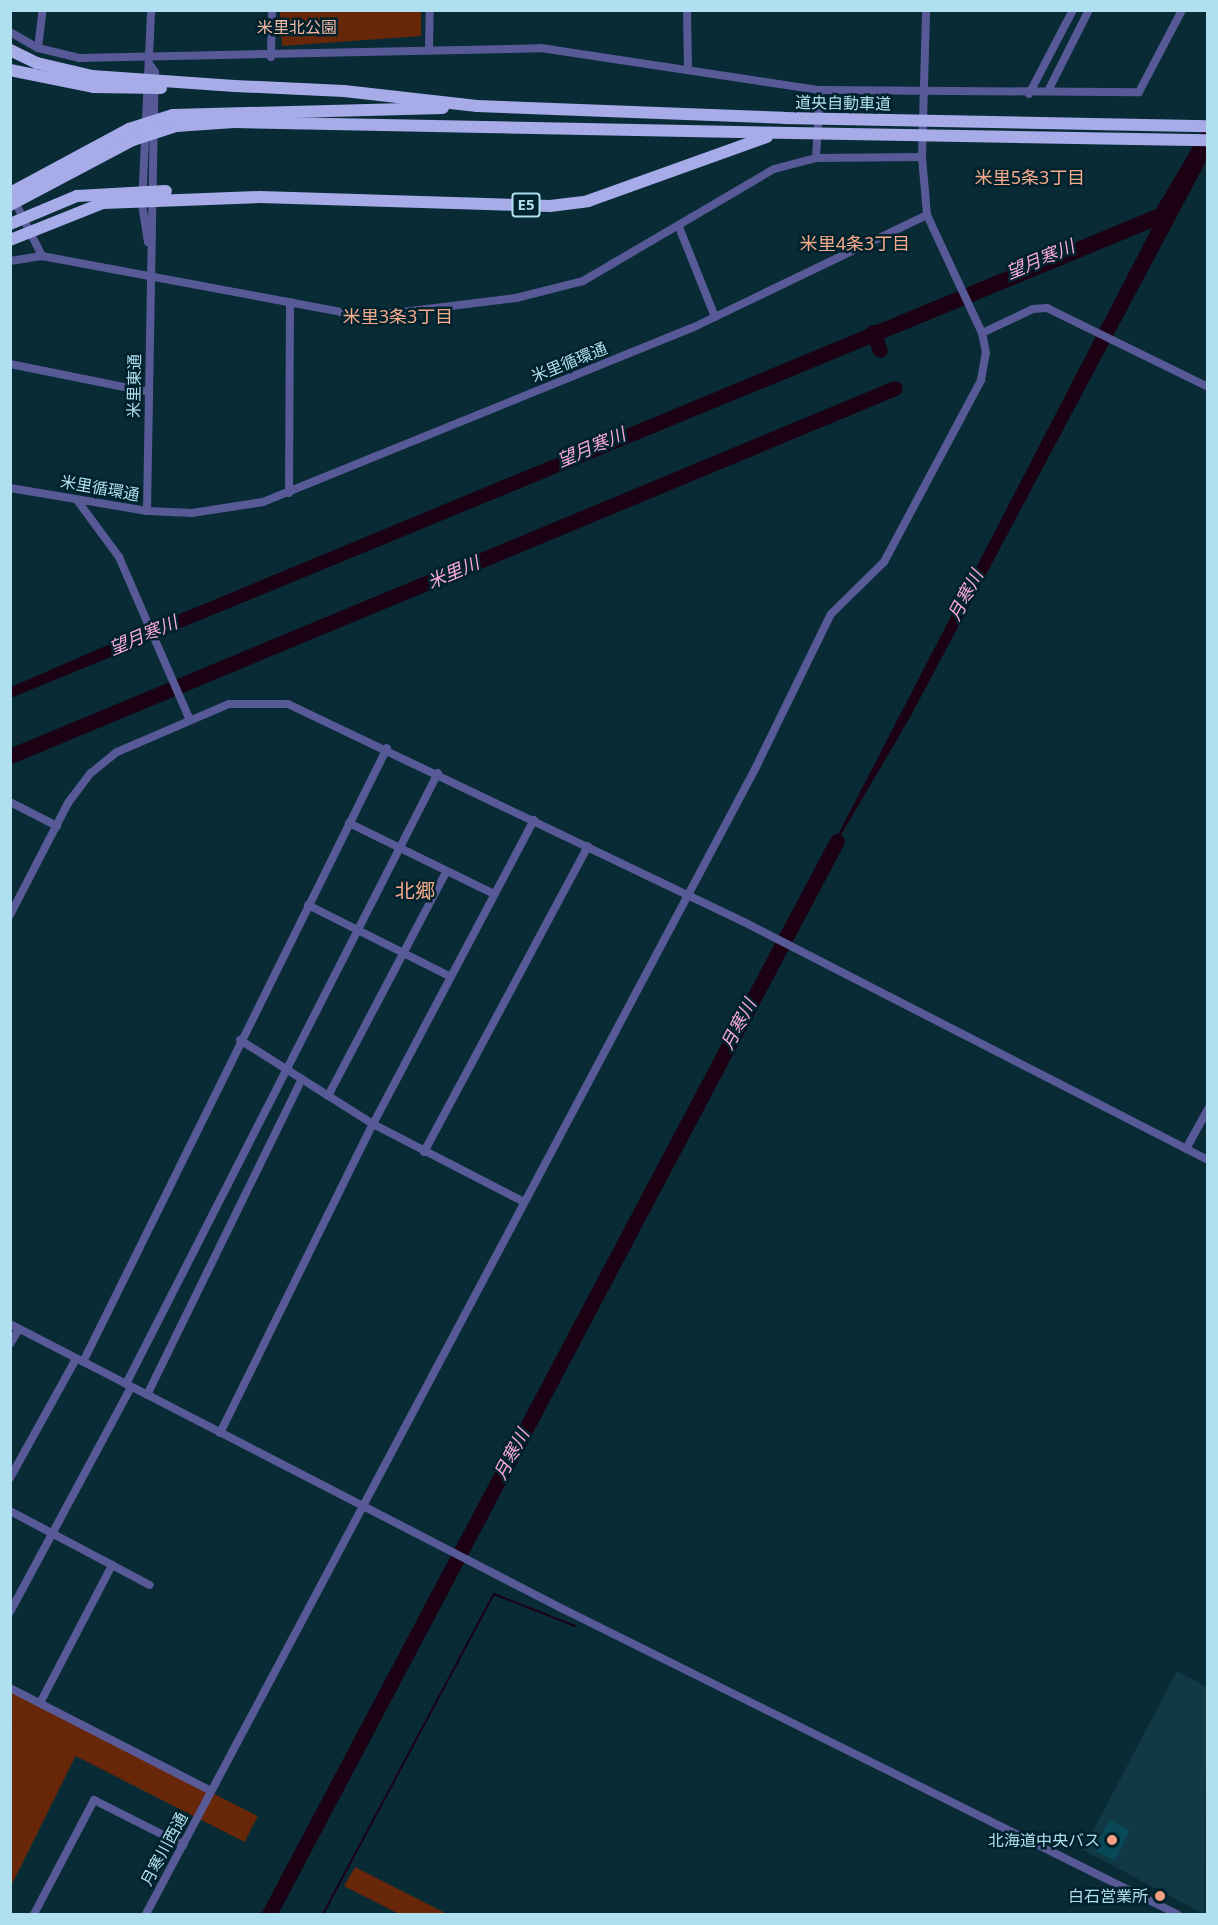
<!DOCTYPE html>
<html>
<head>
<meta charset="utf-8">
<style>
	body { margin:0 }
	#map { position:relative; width:1218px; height:1925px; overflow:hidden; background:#082b36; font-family:"Noto Sans","Noto Sans JP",sans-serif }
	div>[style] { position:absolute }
	.built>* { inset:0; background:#113945 }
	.green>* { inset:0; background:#692709; transform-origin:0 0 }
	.water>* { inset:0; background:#1c0013 }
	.stream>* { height:2px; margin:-1px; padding:0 1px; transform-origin:1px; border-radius:1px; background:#1c0013 }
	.river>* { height:15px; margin:-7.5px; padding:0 7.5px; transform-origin:7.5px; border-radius:7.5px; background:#1c0013 }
	.building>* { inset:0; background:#084859; transform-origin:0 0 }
	.minor>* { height:8px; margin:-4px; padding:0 4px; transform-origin:4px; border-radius:4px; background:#585997 }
	.highway>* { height:12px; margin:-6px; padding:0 6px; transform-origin:6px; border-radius:6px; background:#a7abe8 }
	.highway-bridge>* { height:12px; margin:-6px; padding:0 6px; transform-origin:6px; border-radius:6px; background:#a7abe8 }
	.dots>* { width:16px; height:16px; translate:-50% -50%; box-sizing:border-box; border:3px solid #00222c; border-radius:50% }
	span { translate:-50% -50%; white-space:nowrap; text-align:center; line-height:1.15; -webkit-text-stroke:5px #00222c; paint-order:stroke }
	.shield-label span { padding:2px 4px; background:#00222c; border:2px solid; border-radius:4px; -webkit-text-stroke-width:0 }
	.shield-label { font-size:15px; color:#b0dff0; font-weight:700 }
	.park-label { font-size:16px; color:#f3b8a2 }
	.street-label { font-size:16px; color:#b0dff0 }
	.poi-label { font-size:16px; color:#b0dff0 }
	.right { translate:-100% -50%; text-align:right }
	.neighbourhood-label { font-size:18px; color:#f7aa8c }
	.water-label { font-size:18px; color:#faa9dc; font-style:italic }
	.quarter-label { font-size:20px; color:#f7aa8c }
	.frame { position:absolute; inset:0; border:12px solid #b0dff0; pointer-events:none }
</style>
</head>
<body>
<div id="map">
	<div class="built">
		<div style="clip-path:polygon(1177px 1671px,1207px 1687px,1204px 1914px,1083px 1850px)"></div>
	</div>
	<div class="green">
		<div style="clip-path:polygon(280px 11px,421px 11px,421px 36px,282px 46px)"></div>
		<div style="left:10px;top:1690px;width:278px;height:29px;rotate:27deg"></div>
		<div style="clip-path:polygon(11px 1722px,76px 1755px,11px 1886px)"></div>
		<div style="clip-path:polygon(355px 1867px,447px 1914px,399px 1914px,344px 1886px)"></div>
	</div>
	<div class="water">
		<div style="clip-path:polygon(1207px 123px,1207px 158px,1202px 169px,909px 719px,814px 881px,1152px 228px,11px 698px,11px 687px,168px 619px,1156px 209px)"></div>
	</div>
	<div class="stream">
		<div style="left:323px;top:1914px;width:363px;rotate:-61.9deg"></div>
		<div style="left:494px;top:1594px;width:87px;rotate:21.6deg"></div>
	</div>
	<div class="river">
		<div style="left:873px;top:332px;width:19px;rotate:69deg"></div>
		<div style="left:10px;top:756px;width:958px;rotate:-22.58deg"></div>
		<div style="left:269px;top:1914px;width:1214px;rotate:-62.11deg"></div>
	</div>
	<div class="building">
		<div style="left:1109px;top:1820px;width:23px;height:34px;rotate:25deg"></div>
	</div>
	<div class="minor">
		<div style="left:687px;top:10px;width:60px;rotate:89deg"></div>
		<div style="left:10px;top:32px;width:32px;rotate:30deg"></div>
		<div style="left:38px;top:48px;width:42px;rotate:13.7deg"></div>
		<div style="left:79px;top:58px;width:462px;rotate:-1.2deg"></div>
		<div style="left:541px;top:48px;width:282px;rotate:8.6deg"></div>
		<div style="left:820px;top:90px;width:319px;rotate:0.4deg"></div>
		<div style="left:1139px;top:92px;width:93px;rotate:-62.3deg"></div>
		<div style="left:38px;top:48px;width:38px;rotate:-83deg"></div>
		<div style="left:429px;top:49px;width:39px;rotate:-89deg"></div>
		<div style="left:271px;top:57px;width:47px;rotate:-88.8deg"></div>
		<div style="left:1048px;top:91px;width:91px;rotate:-63.2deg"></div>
		<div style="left:1029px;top:94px;width:95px;rotate:-62.4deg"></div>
		<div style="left:816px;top:158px;width:68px;rotate:-86.6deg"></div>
		<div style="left:18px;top:208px;width:54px;rotate:63.4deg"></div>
		<div style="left:679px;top:227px;width:97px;rotate:68.2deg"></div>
		<div style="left:148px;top:242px;width:38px;rotate:-99deg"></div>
		<div style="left:142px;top:204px;width:194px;rotate:-87.3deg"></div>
		<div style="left:10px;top:261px;width:32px;rotate:-9deg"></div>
		<div style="left:42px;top:256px;width:304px;rotate:10.6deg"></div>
		<div style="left:341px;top:312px;width:53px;rotate:1.1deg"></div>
		<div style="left:394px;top:313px;width:123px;rotate:-7deg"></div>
		<div style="left:516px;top:298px;width:69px;rotate:-14.2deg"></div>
		<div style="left:583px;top:281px;width:221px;rotate:-30.4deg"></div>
		<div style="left:774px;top:169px;width:43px;rotate:-14.7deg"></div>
		<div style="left:816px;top:158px;width:106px;rotate:-0.5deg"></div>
		<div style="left:982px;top:333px;width:56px;rotate:-25.2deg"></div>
		<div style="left:1033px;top:309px;width:14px;rotate:-4deg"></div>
		<div style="left:1047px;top:308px;width:179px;rotate:26.1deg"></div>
		<div style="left:10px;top:364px;width:142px;rotate:11.4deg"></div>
		<div style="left:10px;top:488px;width:139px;rotate:9.5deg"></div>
		<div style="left:147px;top:511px;width:45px;rotate:2.5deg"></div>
		<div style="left:192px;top:513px;width:72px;rotate:-8.8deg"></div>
		<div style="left:263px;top:502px;width:463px;rotate:-22.1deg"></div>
		<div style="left:692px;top:328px;width:261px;rotate:-25.7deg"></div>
		<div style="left:927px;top:215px;width:58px;rotate:-94.9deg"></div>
		<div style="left:922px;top:157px;width:147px;rotate:-88.4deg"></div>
		<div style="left:289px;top:493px;width:191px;rotate:-89.7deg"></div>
		<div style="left:77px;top:500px;width:71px;rotate:53.6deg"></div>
		<div style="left:119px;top:557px;width:176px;rotate:66.5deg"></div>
		<div style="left:147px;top:511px;width:439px;rotate:-89deg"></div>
		<div style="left:155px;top:72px;width:7px;rotate:-124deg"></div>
		<div style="left:10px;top:802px;width:53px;rotate:27.1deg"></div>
		<div style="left:349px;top:823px;width:159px;rotate:26.1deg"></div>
		<div style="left:308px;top:905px;width:158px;rotate:26.7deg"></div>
		<div style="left:10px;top:915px;width:126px;rotate:-62.6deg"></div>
		<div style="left:68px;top:803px;width:38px;rotate:-53deg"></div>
		<div style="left:91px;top:773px;width:33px;rotate:-39deg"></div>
		<div style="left:117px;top:752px;width:122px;rotate:-23.2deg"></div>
		<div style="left:229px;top:704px;width:59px"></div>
		<div style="left:288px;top:704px;width:505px;rotate:25.55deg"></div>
		<div style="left:744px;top:922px;width:521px;rotate:27.15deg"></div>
		<div style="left:240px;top:1040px;width:157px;rotate:32.3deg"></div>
		<div style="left:373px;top:1124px;width:168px;rotate:27.3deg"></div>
		<div style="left:328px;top:1096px;width:253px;rotate:-62.2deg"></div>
		<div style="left:1186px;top:1149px;width:46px;rotate:-61.2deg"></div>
		<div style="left:424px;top:1152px;width:347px;rotate:-61.8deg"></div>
		<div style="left:10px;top:1324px;width:622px;rotate:27.27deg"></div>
		<div style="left:563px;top:1609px;width:686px;rotate:26.42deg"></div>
		<div style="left:10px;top:1344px;width:17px;rotate:-59deg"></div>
		<div style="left:83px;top:1362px;width:685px;rotate:-63.66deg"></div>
		<div style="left:126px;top:1384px;width:686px;rotate:-62.95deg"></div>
		<div style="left:147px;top:1395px;width:352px;rotate:-63.9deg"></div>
		<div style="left:220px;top:1433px;width:345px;rotate:-63.7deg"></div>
		<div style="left:373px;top:1124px;width:344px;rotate:-62.1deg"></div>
		<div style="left:10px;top:1478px;width:136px;rotate:-61deg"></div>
		<div style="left:10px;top:1511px;width:158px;rotate:27.9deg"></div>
		<div style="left:10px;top:1612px;width:255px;rotate:-61.7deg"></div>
		<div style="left:10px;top:1688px;width:226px;rotate:27.1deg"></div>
		<div style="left:40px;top:1703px;width:156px;rotate:-62.4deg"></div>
		<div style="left:34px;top:1914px;width:129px;rotate:-62.2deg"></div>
		<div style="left:94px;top:1800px;width:100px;rotate:26.8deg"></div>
		<div style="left:146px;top:1914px;width:1299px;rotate:-61.99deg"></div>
		<div style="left:756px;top:767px;width:170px;rotate:-63.9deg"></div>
		<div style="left:831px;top:614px;width:74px;rotate:-44.5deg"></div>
		<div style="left:884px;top:562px;width:206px;rotate:-61.9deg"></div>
		<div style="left:981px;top:380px;width:27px;rotate:-80deg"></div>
		<div style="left:986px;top:353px;width:20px;rotate:-101deg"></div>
		<div style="left:982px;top:333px;width:130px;rotate:-115deg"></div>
	</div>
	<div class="highway">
		<div style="left:235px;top:86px;width:109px;rotate:2.6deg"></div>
		<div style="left:344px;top:91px;width:134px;rotate:6.4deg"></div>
		<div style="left:477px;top:106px;width:307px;rotate:2.2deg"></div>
		<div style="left:173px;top:115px;width:270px;rotate:-1.5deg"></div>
		<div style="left:176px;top:126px;width:58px;rotate:-3.9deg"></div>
		<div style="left:234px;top:122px;width:558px;rotate:1.13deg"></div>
		<div style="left:10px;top:193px;width:135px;rotate:-28.3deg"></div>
		<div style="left:260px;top:197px;width:290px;rotate:1.8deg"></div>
		<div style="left:550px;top:206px;width:38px;rotate:-7deg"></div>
		<div style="left:588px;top:201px;width:190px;rotate:-19.7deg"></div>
		<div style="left:10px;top:205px;width:139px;rotate:-27.9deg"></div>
	</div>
	<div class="highway-bridge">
		<div style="left:10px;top:50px;width:30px;rotate:26deg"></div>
		<div style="left:37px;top:63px;width:57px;rotate:13.3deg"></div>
		<div style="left:92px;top:76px;width:143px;rotate:4deg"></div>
		<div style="left:10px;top:70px;width:86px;rotate:11.4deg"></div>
		<div style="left:94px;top:87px;width:67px;rotate:0.9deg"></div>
		<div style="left:784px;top:118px;width:424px;rotate:1.1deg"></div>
		<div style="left:129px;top:129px;width:46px;rotate:-17.7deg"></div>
		<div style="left:792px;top:133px;width:416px;rotate:1deg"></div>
		<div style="left:133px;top:140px;width:45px;rotate:-18deg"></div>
		<div style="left:10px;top:224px;width:73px;rotate:-22.7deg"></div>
		<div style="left:77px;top:196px;width:89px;rotate:-3.2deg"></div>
		<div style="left:10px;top:240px;width:100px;rotate:-21.7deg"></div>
		<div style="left:103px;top:203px;width:157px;rotate:-2.2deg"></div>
	</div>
	<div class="dots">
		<div style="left:1112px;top:1840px;background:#f2a080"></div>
		<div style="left:1160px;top:1896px;background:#f2a080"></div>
	</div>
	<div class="shield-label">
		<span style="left:526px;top:205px">E5</span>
	</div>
	<div class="park-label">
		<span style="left:297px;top:27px">米里北公園</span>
	</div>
	<div class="street-label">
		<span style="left:843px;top:103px;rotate:1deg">道央自動車道</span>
		<span style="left:569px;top:362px;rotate:-22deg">米里循環通</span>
		<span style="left:134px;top:386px;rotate:-89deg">米里東通</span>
		<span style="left:100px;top:488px;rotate:10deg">米里循環通</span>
		<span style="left:164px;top:1849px;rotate:-62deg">月寒川西通</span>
	</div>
	<div class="poi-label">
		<span class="right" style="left:1100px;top:1840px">北海道中央バス</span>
		<span class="right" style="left:1148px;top:1896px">白石営業所</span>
	</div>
	<div class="neighbourhood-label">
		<span style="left:1030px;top:177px">米里5条3丁目</span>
		<span style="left:855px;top:243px">米里4条3丁目</span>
		<span style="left:398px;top:316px">米里3条3丁目</span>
	</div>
	<div class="water-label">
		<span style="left:1040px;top:259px;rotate:-23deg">望月寒川</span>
		<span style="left:591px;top:447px;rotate:-23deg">望月寒川</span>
		<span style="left:453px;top:572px;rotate:-23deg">米里川</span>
		<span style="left:965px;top:595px;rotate:-62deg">月寒川</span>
		<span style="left:143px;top:635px;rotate:-23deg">望月寒川</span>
		<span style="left:738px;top:1024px;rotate:-62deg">月寒川</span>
		<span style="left:511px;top:1454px;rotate:-62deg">月寒川</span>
	</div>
	<div class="quarter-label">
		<span style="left:415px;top:890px">北郷</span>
	</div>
	<div class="frame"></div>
</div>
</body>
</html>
